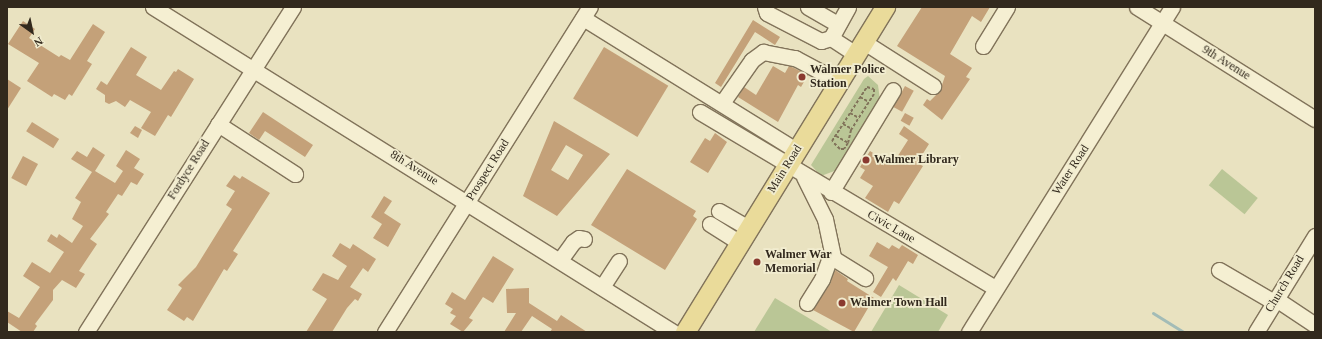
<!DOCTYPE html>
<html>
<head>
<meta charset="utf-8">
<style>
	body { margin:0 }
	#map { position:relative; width:1322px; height:339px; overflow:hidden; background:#e9e2c0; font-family:"Times New Roman",serif }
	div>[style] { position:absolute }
	.green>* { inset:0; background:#bac696; transform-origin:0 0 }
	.stream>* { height:3px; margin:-1.5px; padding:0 1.5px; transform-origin:1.5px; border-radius:1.5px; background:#a3bcb7 }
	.building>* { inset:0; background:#c4a179; transform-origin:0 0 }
	.path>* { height:2px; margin-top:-1px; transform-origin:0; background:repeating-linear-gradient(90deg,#81735a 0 3px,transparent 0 5px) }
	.roads { filter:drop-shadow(1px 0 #81735a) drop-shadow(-1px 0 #81735a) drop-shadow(0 1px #81735a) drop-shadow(0 -1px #81735a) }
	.minor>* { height:15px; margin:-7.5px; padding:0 7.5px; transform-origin:7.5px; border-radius:7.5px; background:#f5efd2 }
	.major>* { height:19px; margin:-9.5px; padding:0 9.5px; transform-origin:9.5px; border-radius:9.5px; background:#eadb9a }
	.dots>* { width:11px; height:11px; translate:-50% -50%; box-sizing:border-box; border:2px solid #f1eccf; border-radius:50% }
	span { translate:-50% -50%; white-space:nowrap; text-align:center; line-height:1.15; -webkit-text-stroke:3.5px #f1eccf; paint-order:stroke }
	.street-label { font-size:12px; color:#32291d }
	.poi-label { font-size:12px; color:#32291d; font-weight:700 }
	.left { translate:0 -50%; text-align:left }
	.frame { position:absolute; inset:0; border:8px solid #32291d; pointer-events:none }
	.north { position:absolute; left:12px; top:12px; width:40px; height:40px; -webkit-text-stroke:3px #f1eccf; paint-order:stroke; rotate:147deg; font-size:11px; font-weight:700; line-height:16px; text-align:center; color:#32291d }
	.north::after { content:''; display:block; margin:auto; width:14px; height:18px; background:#32291d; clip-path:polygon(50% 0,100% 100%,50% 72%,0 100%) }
</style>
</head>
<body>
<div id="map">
	<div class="green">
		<div style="clip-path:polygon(868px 76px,878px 85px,880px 100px,837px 170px,821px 176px,811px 165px,864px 79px)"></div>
		<div style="left:1222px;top:169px;width:46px;height:21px;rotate:39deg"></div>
		<div style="clip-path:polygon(899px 285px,948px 315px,938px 332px,871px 332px)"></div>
		<div style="clip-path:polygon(775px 298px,832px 332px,754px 332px)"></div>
	</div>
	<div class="stream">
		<div style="left:1153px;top:313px;width:36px;rotate:32deg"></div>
	</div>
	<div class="building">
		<div style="clip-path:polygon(922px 7px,990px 7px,981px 22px,972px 16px,950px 54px,972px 68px,966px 77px,970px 79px,942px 120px,923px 105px,927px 99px,930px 101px,940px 91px,945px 76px,897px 46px)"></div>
		<div style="clip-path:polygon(753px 20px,780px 37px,775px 45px,755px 32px,721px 87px,715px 83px)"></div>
		<div style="clip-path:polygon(23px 21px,35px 29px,29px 38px,59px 57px,61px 55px,70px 60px,93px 24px,105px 32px,87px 61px,92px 64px,72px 96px,69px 94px,65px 100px,54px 94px,52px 97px,27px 81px,39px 63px,8px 44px)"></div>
		<div style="clip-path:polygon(131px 47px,147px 57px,136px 75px,161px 90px,174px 71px,176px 72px,178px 69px,194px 79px,171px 117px,168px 115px,155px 136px,141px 128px,151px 112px,130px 100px,125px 107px,116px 101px,109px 104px,105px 102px,105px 95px,96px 89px,101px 81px,107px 85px)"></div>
		<div style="left:604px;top:47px;width:75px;height:60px;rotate:31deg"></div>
		<div style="clip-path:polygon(773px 66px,785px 73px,789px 66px,792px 67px,808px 75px,801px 87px,798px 85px,778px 122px,738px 97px,744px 87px,756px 95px)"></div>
		<div style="clip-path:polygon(7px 79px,21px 88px,7px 110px)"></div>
		<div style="left:905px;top:86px;width:10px;height:24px;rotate:29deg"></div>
		<div style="clip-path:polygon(263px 112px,313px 145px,305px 157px,265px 131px,259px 140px,249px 133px)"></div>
		<div style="left:905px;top:113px;width:10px;height:9px;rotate:29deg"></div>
		<div style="clip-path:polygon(evenodd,554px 121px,610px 154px,557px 216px,523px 196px,554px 121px,566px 145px,583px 155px,568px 180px,551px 170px,566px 145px)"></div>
		<div style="left:32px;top:122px;width:32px;height:11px;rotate:32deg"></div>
		<div style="clip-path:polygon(135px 126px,142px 130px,138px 138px,130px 133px)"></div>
		<div style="clip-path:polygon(904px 126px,929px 144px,917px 163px,923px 166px,899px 204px,894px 201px,888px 212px,865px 198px,873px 186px,860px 178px,865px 170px,860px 167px,870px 151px,892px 165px,908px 140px,899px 134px)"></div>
		<div style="clip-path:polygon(715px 133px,727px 142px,708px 173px,690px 162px,705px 138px,710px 141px)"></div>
		<div style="clip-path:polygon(93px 147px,105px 155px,95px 171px,115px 183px,123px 171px,116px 166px,126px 150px,140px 159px,134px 168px,144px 174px,137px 185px,131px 182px,122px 196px,118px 194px,106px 212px,109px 214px,90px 239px,97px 244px,79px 271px,85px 274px,76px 288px,62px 280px,53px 290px,53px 300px,35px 324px,37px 326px,33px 332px,22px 332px,7px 322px,7px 311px,19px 318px,40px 287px,23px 276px,32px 262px,50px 273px,64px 252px,47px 241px,51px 234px,57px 238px,59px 234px,72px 243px,83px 226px,72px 219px,81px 202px,75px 198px,92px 172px,71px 159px,77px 151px,87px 157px)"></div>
		<div style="left:23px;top:156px;width:17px;height:25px;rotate:28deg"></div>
		<div style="clip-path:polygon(627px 169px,696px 211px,693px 216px,697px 219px,665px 270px,591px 225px)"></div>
		<div style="clip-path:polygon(234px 175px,240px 179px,242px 176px,270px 193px,233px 251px,238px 254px,227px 271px,224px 269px,193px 321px,187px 317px,184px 321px,167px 310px,182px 288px,178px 285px,196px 267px,232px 209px,226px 205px,235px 191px,226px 186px)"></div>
		<div style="clip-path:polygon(384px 196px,392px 201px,384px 213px,401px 224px,388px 247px,373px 238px,382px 224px,371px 217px)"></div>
		<div style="clip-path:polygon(877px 242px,889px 249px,892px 245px,899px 249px,902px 245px,918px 255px,913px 264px,908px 261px,896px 281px,893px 278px,881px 297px,873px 292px,888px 267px,869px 256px)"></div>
		<div style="clip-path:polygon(340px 243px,350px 249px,353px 244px,376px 259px,368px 272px,363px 268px,350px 287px,362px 294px,358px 301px,355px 299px,347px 308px,332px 332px,306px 332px,327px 299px,312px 290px,323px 273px,338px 280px,347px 266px,332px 256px)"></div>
		<div style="clip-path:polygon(493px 256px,514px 269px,493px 303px,483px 297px,469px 318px,473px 320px,463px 332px,450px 324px,456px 316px,450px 313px,453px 309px,445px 304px,452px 292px,465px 300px)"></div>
		<div style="clip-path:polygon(835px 270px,848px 279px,847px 281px,874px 298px,854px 332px,813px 310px,830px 284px)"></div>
		<div style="clip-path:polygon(529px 288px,529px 303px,557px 321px,561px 315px,587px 332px,550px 332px,552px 329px,532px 316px,521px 332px,504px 332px,516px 313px,507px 313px,506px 289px)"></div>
	</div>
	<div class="path">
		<div style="left:867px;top:87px;width:7px;rotate:16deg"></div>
		<div style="left:874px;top:89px;width:5px;rotate:90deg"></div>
		<div style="left:874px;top:94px;width:43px;rotate:122.6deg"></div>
		<div style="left:851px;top:130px;width:13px;rotate:103deg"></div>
		<div style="left:848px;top:143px;width:7px;rotate:124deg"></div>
		<div style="left:844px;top:149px;width:4px;rotate:180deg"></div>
		<div style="left:840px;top:149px;width:11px;rotate:-135deg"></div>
		<div style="left:832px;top:141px;width:64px;rotate:-57.1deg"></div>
		<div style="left:860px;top:97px;width:10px;rotate:29deg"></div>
		<div style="left:850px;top:113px;width:10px;rotate:29deg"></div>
		<div style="left:843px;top:124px;width:10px;rotate:29deg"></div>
		<div style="left:836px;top:136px;width:13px;rotate:29deg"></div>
	</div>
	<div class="roads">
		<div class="minor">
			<div style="left:153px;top:7px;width:613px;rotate:32.01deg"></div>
			<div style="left:765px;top:7px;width:6px;rotate:72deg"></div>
			<div style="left:767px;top:13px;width:61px;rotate:27.4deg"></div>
			<div style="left:821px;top:41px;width:10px;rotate:-17deg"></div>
			<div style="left:808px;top:7px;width:34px;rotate:30deg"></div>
			<div style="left:1137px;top:7px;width:210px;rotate:32.2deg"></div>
			<div style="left:583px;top:18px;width:251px;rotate:31.8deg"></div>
			<div style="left:831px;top:38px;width:35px;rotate:-61deg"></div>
			<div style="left:831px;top:38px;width:30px;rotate:33deg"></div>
			<div style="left:864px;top:42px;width:82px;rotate:32.5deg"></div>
			<div style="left:983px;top:46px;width:46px;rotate:-58.4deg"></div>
			<div style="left:722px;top:103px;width:52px;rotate:-55.1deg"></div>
			<div style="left:752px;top:60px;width:14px;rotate:-36deg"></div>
			<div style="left:763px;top:52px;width:33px;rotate:11deg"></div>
			<div style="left:795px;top:58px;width:51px;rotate:28.1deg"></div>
			<div style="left:700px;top:112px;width:344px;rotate:30.8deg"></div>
			<div style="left:218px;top:124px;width:92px;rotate:33deg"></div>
			<div style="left:804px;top:177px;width:47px;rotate:63.4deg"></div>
			<div style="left:825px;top:219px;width:40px;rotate:78deg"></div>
			<div style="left:833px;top:258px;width:38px;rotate:32deg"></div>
			<div style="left:831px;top:192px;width:119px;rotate:-58.7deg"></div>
			<div style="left:719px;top:211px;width:34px;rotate:30deg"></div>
			<div style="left:710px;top:224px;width:34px;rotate:32deg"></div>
			<div style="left:560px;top:260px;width:22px;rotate:-54deg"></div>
			<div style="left:573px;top:242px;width:7px;rotate:-34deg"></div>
			<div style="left:579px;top:238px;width:5px;rotate:11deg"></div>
			<div style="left:1219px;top:270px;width:64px;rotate:30.2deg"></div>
			<div style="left:602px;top:287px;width:31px;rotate:-57deg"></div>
			<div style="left:1276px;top:299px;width:47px;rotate:33.7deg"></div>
			<div style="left:807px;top:303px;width:28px;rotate:-58deg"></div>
			<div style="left:822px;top:279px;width:27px;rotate:-70deg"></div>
			<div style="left:86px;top:332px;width:385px;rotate:-57.5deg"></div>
			<div style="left:385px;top:332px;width:384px;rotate:-57.8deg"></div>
			<div style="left:969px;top:332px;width:383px;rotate:-58deg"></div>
			<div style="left:1256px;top:332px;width:113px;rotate:-58.4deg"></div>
		</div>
		<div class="major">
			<div style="left:685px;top:332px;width:382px;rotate:-58.4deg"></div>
		</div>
	</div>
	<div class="dots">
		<div style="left:802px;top:77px;background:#8a392f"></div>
		<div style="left:866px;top:160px;background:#8a392f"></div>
		<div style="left:757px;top:262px;background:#8a392f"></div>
		<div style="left:842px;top:303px;background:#8a392f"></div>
	</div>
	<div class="street-label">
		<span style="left:1226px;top:63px;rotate:32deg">9th Avenue</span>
		<span style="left:414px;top:168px;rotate:32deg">8th Avenue</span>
		<span style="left:785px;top:169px;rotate:-58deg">Main Road</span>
		<span style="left:189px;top:170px;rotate:-58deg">Fordyce Road</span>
		<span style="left:488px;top:170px;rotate:-58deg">Prospect Road</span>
		<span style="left:1071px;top:170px;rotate:-57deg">Water Road</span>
		<span style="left:891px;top:227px;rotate:30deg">Civic Lane</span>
		<span style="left:1285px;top:284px;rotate:-59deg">Church Road</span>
	</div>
	<div class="poi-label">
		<span class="left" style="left:810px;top:77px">Walmer Police<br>Station</span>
		<span class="left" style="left:874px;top:160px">Walmer Library</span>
		<span class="left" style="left:765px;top:262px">Walmer War<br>Memorial</span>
		<span class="left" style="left:850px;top:303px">Walmer Town Hall</span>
	</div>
	<div class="frame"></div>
	<div class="north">N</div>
</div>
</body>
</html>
